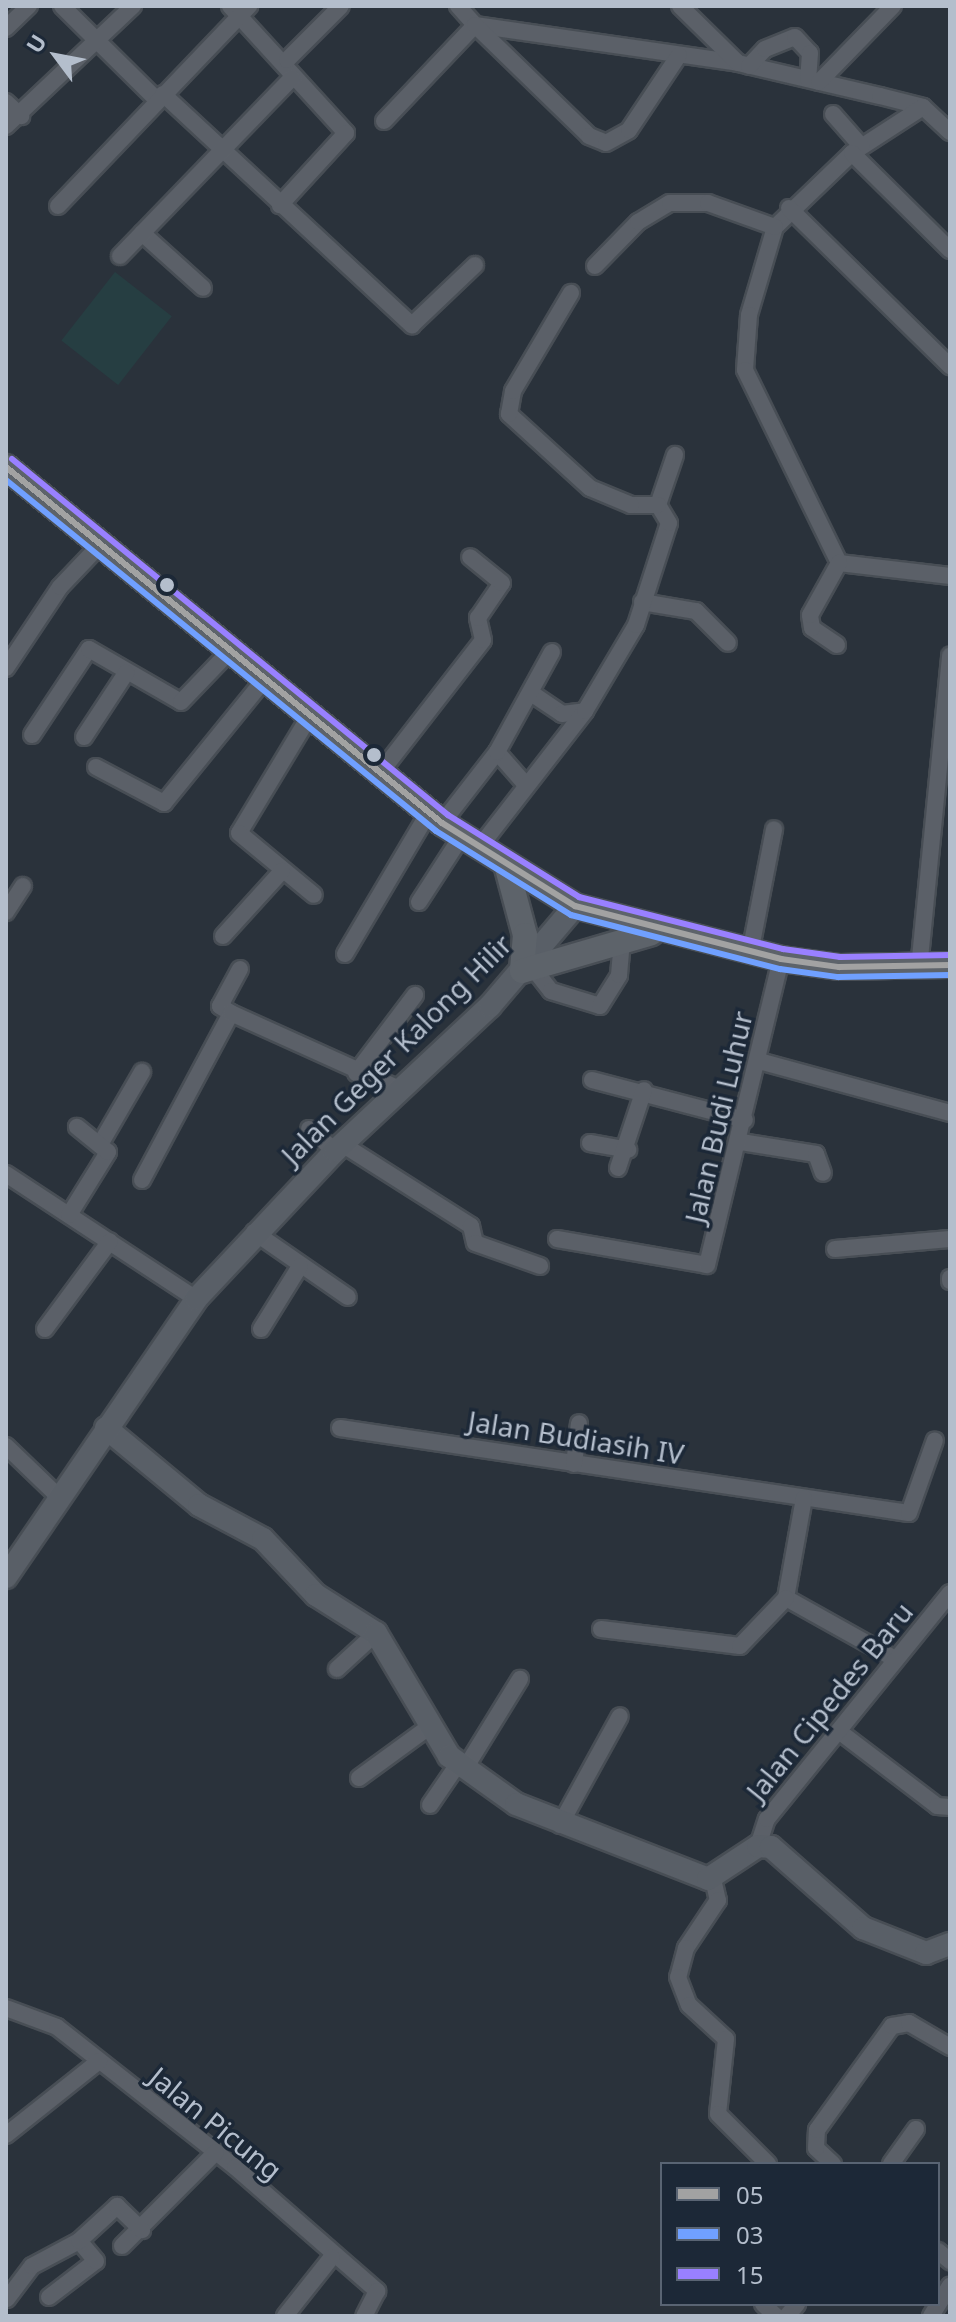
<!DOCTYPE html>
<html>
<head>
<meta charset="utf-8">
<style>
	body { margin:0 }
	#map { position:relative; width:956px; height:2322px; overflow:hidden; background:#2a323b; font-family:"Noto Sans",sans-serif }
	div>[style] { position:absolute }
	.green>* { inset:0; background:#263e42; transform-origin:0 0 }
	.roads { filter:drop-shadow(2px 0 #484e55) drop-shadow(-2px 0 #484e55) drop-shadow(0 2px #484e55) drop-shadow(0 -2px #484e55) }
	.street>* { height:16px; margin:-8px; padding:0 8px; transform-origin:8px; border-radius:8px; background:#5b6068 }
	.secondary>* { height:22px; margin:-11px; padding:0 11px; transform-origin:11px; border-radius:11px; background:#595f67 }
	.primary>* { height:24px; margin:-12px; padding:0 12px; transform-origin:12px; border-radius:12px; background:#5d636a }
	.bus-1>* { height:6px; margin:-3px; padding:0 3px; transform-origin:3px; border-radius:3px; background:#a2a2a2 }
	.bus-2>* { height:6px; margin:-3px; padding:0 3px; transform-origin:3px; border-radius:3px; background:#70a0ff }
	.bus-3>* { height:6px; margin:-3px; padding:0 3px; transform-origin:3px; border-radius:3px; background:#9980ff }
	.dots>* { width:22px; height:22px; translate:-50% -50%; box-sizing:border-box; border:4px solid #1c2837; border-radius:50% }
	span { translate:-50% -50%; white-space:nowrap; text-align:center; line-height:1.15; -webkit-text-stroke:7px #1c2837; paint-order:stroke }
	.street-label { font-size:28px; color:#b4becc }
	.frame { position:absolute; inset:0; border:8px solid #b4becc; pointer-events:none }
	.legend { position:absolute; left:660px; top:2162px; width:280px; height:144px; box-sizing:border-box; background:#1c2837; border:2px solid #596473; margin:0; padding:10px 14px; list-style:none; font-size:24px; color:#b4becc }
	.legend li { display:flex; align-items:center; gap:16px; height:40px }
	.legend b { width:40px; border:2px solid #596473 }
	.north { position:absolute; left:16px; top:16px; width:80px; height:80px; -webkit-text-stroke:6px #1c2837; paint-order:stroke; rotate:302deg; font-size:22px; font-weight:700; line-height:32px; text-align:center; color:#b4becc }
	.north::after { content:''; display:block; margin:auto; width:28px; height:36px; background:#b4becc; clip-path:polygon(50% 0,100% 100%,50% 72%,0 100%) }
</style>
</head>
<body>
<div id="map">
	<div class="green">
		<div style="left:115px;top:272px;width:72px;height:87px;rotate:38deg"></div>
	</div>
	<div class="roads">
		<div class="street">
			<div style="left:62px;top:6px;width:134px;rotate:44.7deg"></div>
			<div style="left:230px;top:6px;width:172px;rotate:47.6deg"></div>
			<div style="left:346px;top:133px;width:98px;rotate:132.5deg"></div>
			<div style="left:458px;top:6px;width:25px;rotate:48deg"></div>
			<div style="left:475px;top:25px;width:266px;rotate:8.2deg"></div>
			<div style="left:738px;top:63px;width:146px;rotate:13.1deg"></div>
			<div style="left:880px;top:96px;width:44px;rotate:14.3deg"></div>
			<div style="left:923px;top:107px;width:37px;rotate:43deg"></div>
			<div style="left:680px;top:6px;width:81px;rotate:44.5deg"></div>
			<div style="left:6px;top:28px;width:32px;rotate:-44deg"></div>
			<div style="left:287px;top:60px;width:76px;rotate:-45deg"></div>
			<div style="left:749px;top:66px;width:23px;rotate:-47deg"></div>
			<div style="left:765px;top:49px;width:32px;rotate:-22deg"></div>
			<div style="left:795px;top:37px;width:22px;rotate:47deg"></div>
			<div style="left:810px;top:53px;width:26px;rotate:94deg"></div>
			<div style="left:819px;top:82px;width:106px;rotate:-45.8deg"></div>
			<div style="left:163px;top:94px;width:340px;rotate:42.9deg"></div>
			<div style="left:412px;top:325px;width:87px;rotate:-43.6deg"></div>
			<div style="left:6px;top:102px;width:21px;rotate:43deg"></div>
			<div style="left:923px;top:107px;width:85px;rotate:147.1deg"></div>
			<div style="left:852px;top:153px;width:107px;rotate:136.1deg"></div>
			<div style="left:775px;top:227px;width:92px;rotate:106.5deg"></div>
			<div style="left:749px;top:315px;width:55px;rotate:94.2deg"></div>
			<div style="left:745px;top:370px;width:215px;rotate:64deg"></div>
			<div style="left:839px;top:563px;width:112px;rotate:6.7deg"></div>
			<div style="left:833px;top:114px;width:43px;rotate:48.8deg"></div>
			<div style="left:384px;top:121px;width:132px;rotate:-46.5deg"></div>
			<div style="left:475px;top:25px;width:159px;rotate:44.2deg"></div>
			<div style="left:589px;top:136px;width:18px;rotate:22deg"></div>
			<div style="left:606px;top:143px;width:26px;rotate:-29deg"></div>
			<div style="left:629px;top:130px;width:90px;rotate:-56.3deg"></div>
			<div style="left:6px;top:126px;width:175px;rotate:-43.4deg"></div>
			<div style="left:852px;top:153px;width:138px;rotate:44.7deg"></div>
			<div style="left:58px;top:206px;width:277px;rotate:-46.3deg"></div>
			<div style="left:789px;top:208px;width:226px;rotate:44.5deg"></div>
			<div style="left:142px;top:233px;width:82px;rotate:42deg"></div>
			<div style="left:120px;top:256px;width:248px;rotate:-46deg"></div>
			<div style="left:595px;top:266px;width:62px;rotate:-45.7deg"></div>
			<div style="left:638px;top:222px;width:37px;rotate:-31deg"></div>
			<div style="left:670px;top:203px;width:38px"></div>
			<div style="left:708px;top:203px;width:71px;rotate:19.7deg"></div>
			<div style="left:658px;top:505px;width:53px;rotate:-71.2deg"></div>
			<div style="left:642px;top:602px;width:55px;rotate:9.5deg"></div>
			<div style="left:696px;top:611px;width:45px;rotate:45deg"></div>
			<div style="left:837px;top:645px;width:30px;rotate:-146deg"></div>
			<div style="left:812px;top:628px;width:13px;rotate:-99deg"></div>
			<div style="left:810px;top:615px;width:60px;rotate:-60.9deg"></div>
			<div style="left:6px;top:668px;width:97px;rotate:-56.3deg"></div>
			<div style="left:60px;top:587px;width:59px;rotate:-46.4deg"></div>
			<div style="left:531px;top:693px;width:37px;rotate:34deg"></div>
			<div style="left:562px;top:714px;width:23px;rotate:-7deg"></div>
			<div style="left:309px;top:717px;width:135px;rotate:121.1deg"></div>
			<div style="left:239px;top:833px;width:97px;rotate:39.6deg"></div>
			<div style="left:32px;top:735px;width:103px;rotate:-56.5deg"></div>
			<div style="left:89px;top:649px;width:106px;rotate:29.9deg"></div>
			<div style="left:181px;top:702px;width:69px;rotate:-46.2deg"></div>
			<div style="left:84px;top:737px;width:77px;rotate:-56.7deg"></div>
			<div style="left:497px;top:752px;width:44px;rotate:48.7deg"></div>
			<div style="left:96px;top:767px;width:77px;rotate:27.9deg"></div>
			<div style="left:164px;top:803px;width:159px;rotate:-50.9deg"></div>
			<div style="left:380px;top:773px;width:168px;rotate:-52.2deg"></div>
			<div style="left:483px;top:640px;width:23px;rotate:-103deg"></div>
			<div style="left:478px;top:618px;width:42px;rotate:-55.6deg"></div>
			<div style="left:502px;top:583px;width:41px;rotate:-140.9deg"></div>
			<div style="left:442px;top:823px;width:90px;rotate:-52.2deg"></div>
			<div style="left:497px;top:752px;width:114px;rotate:-61.2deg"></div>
			<div style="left:478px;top:849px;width:175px;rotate:-52.2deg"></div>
			<div style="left:585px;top:711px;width:100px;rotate:-59.3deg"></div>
			<div style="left:636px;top:625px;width:107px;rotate:-72.1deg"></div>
			<div style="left:669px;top:523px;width:21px;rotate:-121deg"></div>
			<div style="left:658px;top:505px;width:27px;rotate:180deg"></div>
			<div style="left:631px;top:505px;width:44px;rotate:-157.5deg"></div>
			<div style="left:590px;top:488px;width:110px;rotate:-137.6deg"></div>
			<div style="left:509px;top:414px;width:23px;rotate:-80deg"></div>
			<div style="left:513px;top:391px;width:114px;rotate:-59.4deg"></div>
			<div style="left:419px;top:902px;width:77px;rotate:-57.1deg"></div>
			<div style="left:6px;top:912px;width:31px;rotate:-57deg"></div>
			<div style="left:223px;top:936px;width:88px;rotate:-47.8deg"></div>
			<div style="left:750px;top:953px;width:126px;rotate:-79deg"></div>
			<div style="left:345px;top:954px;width:165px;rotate:-59.4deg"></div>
			<div style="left:533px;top:968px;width:29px;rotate:52deg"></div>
			<div style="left:551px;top:991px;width:51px;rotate:17deg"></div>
			<div style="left:600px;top:1006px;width:36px;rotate:-58deg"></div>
			<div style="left:619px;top:975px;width:37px;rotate:-85deg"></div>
			<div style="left:919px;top:968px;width:314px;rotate:-84.3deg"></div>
			<div style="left:231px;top:1013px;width:13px;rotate:-148deg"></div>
			<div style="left:220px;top:1006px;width:42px;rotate:-61.6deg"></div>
			<div style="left:759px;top:1061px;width:198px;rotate:15.2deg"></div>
			<div style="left:356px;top:1073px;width:98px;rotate:-52.9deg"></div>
			<div style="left:592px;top:1080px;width:158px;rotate:14.7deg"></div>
			<div style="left:309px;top:1129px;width:34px;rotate:40deg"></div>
			<div style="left:102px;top:1141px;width:80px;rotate:-59.9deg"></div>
			<div style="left:741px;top:1142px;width:76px;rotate:9.1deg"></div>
			<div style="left:816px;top:1154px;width:20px;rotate:70deg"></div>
			<div style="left:590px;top:1143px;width:39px;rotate:10deg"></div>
			<div style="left:342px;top:1144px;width:153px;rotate:32.4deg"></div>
			<div style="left:471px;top:1226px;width:17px;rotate:77deg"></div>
			<div style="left:475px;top:1243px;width:69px;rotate:19.5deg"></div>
			<div style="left:618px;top:1168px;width:82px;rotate:-71.6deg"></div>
			<div style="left:6px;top:1174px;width:227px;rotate:33.3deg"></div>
			<div style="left:142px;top:1180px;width:189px;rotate:-61.9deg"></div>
			<div style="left:231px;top:1013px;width:184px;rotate:24.3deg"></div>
			<div style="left:69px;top:1215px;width:74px;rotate:-58.2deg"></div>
			<div style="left:108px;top:1152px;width:40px;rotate:-141deg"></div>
			<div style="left:254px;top:1232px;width:114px;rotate:34.7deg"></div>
			<div style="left:557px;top:1239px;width:152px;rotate:9.8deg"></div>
			<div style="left:707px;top:1265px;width:315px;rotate:-76.4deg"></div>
			<div style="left:835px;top:1249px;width:115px;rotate:-5deg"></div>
			<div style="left:950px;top:1281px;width:3px;rotate:-90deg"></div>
			<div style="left:45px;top:1329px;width:109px;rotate:-53.5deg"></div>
			<div style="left:261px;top:1329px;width:74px;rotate:-58.2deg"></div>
			<div style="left:340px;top:1428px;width:575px;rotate:8.5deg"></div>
			<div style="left:909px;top:1513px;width:77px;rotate:-70.4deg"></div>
			<div style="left:6px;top:1446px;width:76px;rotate:43.9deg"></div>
			<div style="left:574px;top:1464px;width:41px;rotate:-83deg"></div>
			<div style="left:804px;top:1498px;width:102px;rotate:100.2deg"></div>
			<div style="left:786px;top:1598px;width:125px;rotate:29.2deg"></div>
			<div style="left:601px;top:1629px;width:140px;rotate:7deg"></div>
			<div style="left:740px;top:1646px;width:66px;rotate:-46.2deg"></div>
			<div style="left:337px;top:1669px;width:53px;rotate:-42.7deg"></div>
			<div style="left:840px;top:1732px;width:122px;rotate:37.3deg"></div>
			<div style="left:937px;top:1806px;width:13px;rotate:4deg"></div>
			<div style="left:464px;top:1770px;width:107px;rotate:-58.4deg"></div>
			<div style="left:359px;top:1778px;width:87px;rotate:-36.1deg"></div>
			<div style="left:430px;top:1805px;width:50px;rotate:-55.7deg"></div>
			<div style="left:560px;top:1825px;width:124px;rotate:-61.2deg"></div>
			<div style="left:758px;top:1846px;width:28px;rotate:-72deg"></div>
			<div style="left:767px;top:1819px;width:291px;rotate:-51deg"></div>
			<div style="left:713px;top:1879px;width:22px;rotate:77deg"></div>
			<div style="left:718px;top:1900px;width:58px;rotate:123.7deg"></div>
			<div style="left:686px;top:1948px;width:30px;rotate:105deg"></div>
			<div style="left:678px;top:1977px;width:30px;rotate:69deg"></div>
			<div style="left:689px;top:2005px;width:50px;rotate:42.6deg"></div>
			<div style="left:726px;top:2039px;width:75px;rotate:96.1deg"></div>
			<div style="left:718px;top:2114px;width:71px;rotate:45deg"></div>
			<div style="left:6px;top:2008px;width:54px;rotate:20.4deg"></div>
			<div style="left:57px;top:2027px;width:226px;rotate:38.2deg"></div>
			<div style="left:235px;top:2167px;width:189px;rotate:41.1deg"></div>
			<div style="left:377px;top:2291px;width:28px;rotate:117deg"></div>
			<div style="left:6px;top:2135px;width:119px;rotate:-38.5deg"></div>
			<div style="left:833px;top:2164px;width:23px;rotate:-137deg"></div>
			<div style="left:816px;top:2148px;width:18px;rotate:-87deg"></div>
			<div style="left:817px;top:2130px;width:128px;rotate:-54.2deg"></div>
			<div style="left:892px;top:2026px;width:17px;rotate:-10deg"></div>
			<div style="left:909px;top:2023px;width:48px;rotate:30.3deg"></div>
			<div style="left:891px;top:2164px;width:43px;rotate:-54.5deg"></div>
			<div style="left:122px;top:2246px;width:133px;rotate:-45deg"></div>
			<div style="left:938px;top:2251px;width:16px;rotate:40deg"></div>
			<div style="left:49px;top:2297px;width:59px;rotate:-37.5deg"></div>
			<div style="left:96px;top:2261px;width:26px;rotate:-130deg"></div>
			<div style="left:7px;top:2299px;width:41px;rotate:-52.9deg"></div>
			<div style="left:32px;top:2266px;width:53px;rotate:-28deg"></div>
			<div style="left:79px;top:2241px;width:52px;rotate:-42.6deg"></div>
			<div style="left:117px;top:2206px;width:35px;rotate:44deg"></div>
			<div style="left:763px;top:2304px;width:18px;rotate:43deg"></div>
			<div style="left:285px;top:2316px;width:75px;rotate:-51.5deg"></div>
			<div style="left:787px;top:2316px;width:16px;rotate:-50deg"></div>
			<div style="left:931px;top:2316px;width:36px;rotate:-58deg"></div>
		</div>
		<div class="secondary">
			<div style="left:106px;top:1428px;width:121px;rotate:39.6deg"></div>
			<div style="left:199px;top:1505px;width:72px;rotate:28deg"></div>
			<div style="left:263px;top:1539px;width:77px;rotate:46.6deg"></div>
			<div style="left:316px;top:1595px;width:71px;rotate:32.3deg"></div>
			<div style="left:376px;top:1633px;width:143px;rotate:59.3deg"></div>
			<div style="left:449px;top:1756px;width:82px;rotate:35.6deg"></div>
			<div style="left:516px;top:1804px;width:206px;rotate:21.3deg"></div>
			<div style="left:708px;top:1879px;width:60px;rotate:-33.4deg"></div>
			<div style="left:758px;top:1846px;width:13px;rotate:4deg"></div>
			<div style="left:771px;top:1847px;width:123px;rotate:41.4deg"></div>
			<div style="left:863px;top:1928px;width:68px;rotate:21.6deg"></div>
			<div style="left:926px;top:1953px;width:26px;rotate:-21deg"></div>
			<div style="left:6px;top:1577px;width:337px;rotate:-55.6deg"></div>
			<div style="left:196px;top:1299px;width:203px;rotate:-46.8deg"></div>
			<div style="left:335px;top:1151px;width:212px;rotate:-43.1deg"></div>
			<div style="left:490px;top:1006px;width:131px;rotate:-49.6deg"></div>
		</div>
		<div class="primary">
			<div style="left:6px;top:467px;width:563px;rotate:39.23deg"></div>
			<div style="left:442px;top:823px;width:157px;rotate:32deg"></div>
			<div style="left:575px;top:906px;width:213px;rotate:14.4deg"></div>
			<div style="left:781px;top:959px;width:59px;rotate:7.9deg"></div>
			<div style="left:839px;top:967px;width:111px;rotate:-1deg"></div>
			<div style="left:507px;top:868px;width:69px;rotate:75deg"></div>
			<div style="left:525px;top:935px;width:36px;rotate:95deg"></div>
			<div style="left:522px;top:971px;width:135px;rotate:-16.3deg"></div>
		</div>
	</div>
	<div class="bus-1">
		<div style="left:6px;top:467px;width:563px;rotate:39.23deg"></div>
		<div style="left:442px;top:823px;width:157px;rotate:32deg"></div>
		<div style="left:575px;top:906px;width:213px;rotate:14.4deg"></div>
		<div style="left:781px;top:959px;width:59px;rotate:7.9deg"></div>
		<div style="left:839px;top:967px;width:111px;rotate:-1deg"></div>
	</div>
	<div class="bus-2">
		<div style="left:6px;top:480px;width:555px;rotate:39.22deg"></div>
		<div style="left:436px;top:831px;width:159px;rotate:31.9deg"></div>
		<div style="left:571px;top:915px;width:216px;rotate:14.5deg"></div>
		<div style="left:780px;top:969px;width:59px;rotate:7.9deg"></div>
		<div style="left:838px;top:977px;width:112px;rotate:-1deg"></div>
	</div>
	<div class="bus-3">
		<div style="left:12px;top:459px;width:563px;rotate:39.23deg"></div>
		<div style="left:448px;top:815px;width:155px;rotate:32deg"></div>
		<div style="left:579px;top:897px;width:211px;rotate:14.3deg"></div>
		<div style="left:783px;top:949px;width:58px;rotate:8deg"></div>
		<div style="left:840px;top:957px;width:110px;rotate:-1deg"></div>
	</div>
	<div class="dots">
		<div style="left:167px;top:585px;background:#b4becc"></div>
		<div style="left:374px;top:755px;background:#b4becc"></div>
	</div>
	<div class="street-label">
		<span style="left:396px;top:1049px;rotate:-45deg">Jalan Geger Kalong Hilir</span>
		<span style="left:718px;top:1117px;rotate:-77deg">Jalan Budi Luhur</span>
		<span style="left:576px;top:1437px;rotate:9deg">Jalan Budiasih IV</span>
		<span style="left:829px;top:1701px;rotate:-51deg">Jalan Cipedes Baru</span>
		<span style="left:216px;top:2123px;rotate:39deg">Jalan Picung</span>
	</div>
	<div class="frame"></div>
	<ul class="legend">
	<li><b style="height:10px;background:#a2a2a2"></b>05</li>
	<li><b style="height:10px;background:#70a0ff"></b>03</li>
	<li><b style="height:10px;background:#9980ff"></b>15</li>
	</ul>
	<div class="north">U</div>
</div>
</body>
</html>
